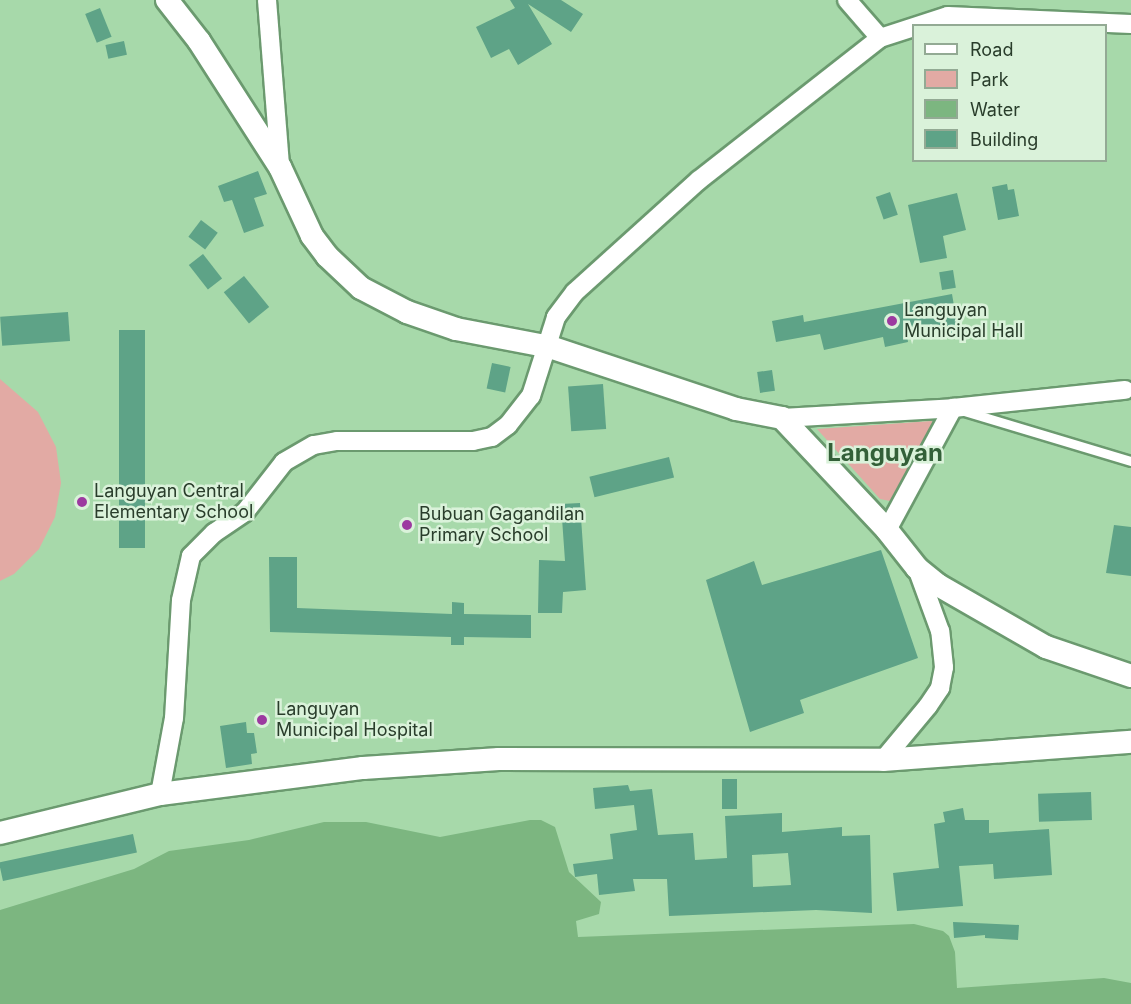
<!DOCTYPE html>
<html>
<head>
<meta charset="utf-8">
<style>
	body { margin:0 }
	#map { position:relative; width:1131px; height:1004px; overflow:hidden; background:#a7d9aa; font-family:Inter,sans-serif }
	div>[style] { position:absolute }
	.green>* { inset:0; background:#e2aaa4 }
	.water>* { inset:0; background:#7cb680 }
	.building>* { inset:0; background:#5ea387; transform-origin:0 0 }
	.roads { filter:drop-shadow(2px 0 #6b9a6f) drop-shadow(-2px 0 #6b9a6f) drop-shadow(0 2px #6b9a6f) drop-shadow(0 -2px #6b9a6f) }
	.service>* { height:9px; margin:-4.5px; padding:0 4.5px; transform-origin:4.5px; border-radius:4.5px; background:#fff }
	.minor>* { height:18px; margin:-9px; padding:0 9px; transform-origin:9px; border-radius:9px; background:#fff }
	.tertiary>* { height:22px; margin:-11px; padding:0 11px; transform-origin:11px; border-radius:11px; background:#fff }
	.dots>* { width:16px; height:16px; translate:-50% -50%; box-sizing:border-box; border:3px solid #daf2da; border-radius:50% }
	span { translate:-50% -50%; white-space:nowrap; text-align:center; line-height:1.15; -webkit-text-stroke:5px #daf2da; paint-order:stroke }
	.poi-label { font-size:18px; color:#293d2b }
	.left { translate:0 -50%; text-align:left }
	.district-label { font-size:24px; color:#336038; font-weight:700 }
	.legend { position:absolute; left:912px; top:24px; width:195px; height:138px; box-sizing:border-box; background:#daf2da; border:2px solid #93aa94; margin:0; padding:8px 10px; list-style:none; font-size:18px; color:#293d2b }
	.legend li { display:flex; align-items:center; gap:12px; height:30px }
	.legend b { width:30px; border:2px solid #93aa94 }
</style>
</head>
<body>
<div id="map">
	<div class="green">
		<div style="clip-path:polygon(0 379px,38px 412px,56px 447px,61px 483px,55px 517px,39px 549px,14px 574px,0 581px)"></div>
		<div style="clip-path:polygon(932px 421px,933px 436px,890px 501px,880px 499px,817px 429px)"></div>
	</div>
	<div class="water">
		<div style="clip-path:polygon(530px 820px,541px 820px,555px 827px,569px 872px,601px 902px,599px 914px,576px 921px,578px 937px,914px 924px,943px 931px,949px 936px,955px 952px,957px 988px,1104px 978px,1131px 983px,1131px 1004px,0 1004px,0 910px,134px 869px,169px 851px,249px 840px,324px 822px,366px 822px,440px 837px)"></div>
	</div>
	<div class="building">
		<div style="clip-path:polygon(510px 0,561px 0,583px 14px,571px 32px,528px 4px,552px 44px,518px 65px,509px 49px,491px 58px,476px 27px,515px 8px)"></div>
		<div style="left:100px;top:8px;width:31px;height:16px;rotate:68deg"></div>
		<div style="left:124px;top:41px;width:14px;height:19px;rotate:78deg"></div>
		<div style="clip-path:polygon(258px 171px,267px 194px,254px 198px,264px 226px,244px 233px,232px 200px,224px 202px,218px 186px)"></div>
		<div style="clip-path:polygon(1007px 184px,1008px 190px,1014px 189px,1019px 216px,998px 220px,992px 187px)"></div>
		<div style="left:890px;top:192px;width:24px;height:15px;rotate:71deg"></div>
		<div style="clip-path:polygon(957px 193px,966px 230px,943px 236px,947px 258px,920px 263px,908px 205px)"></div>
		<div style="left:201px;top:220px;width:21px;height:21px;rotate:37deg"></div>
		<div style="left:203px;top:254px;width:31px;height:18px;rotate:52deg"></div>
		<div style="left:953px;top:270px;width:18px;height:14px;rotate:81deg"></div>
		<div style="left:244px;top:276px;width:40px;height:26px;rotate:51deg"></div>
		<div style="clip-path:polygon(952px 294px,959px 335px,945px 338px,942px 328px,907px 335px,908px 342px,885px 347px,883px 337px,824px 350px,820px 334px,776px 342px,772px 321px,803px 315px,804px 322px)"></div>
		<div style="left:68px;top:312px;width:29px;height:68px;rotate:86deg"></div>
		<div style="left:119px;top:330px;width:26px;height:218px"></div>
		<div style="left:492px;top:363px;width:19px;height:26px;rotate:12deg"></div>
		<div style="left:772px;top:370px;width:21px;height:15px;rotate:82deg"></div>
		<div style="left:603px;top:384px;width:45px;height:35px;rotate:86deg"></div>
		<div style="left:669px;top:457px;width:21px;height:82px;rotate:76deg"></div>
		<div style="clip-path:polygon(580px 503px,586px 590px,563px 592px,562px 613px,538px 613px,539px 560px,565px 561px,561px 504px)"></div>
		<div style="clip-path:polygon(1114px 525px,1131px 527px,1131px 576px,1106px 573px)"></div>
		<div style="clip-path:polygon(881px 550px,918px 658px,800px 700px,804px 713px,750px 732px,706px 580px,754px 561px,762px 585px)"></div>
		<div style="clip-path:polygon(269px 557px,297px 557px,297px 608px,452px 614px,452px 602px,464px 603px,464px 614px,531px 615px,531px 638px,464px 637px,464px 645px,451px 645px,451px 637px,270px 632px)"></div>
		<div style="clip-path:polygon(246px 722px,247px 733px,254px 733px,257px 753px,251px 754px,252px 764px,226px 768px,220px 726px)"></div>
		<div style="left:722px;top:779px;width:15px;height:30px"></div>
		<div style="clip-path:polygon(evenodd,628px 785px,630px 791px,652px 789px,658px 835px,693px 833px,695px 860px,727px 858px,725px 816px,782px 813px,782px 832px,842px 827px,842px 836px,870px 835px,872px 913px,816px 910px,669px 916px,667px 879px,633px 879px,635px 891px,599px 895px,597px 874px,575px 877px,573px 864px,613px 859px,610px 834px,637px 830px,634px 805px,595px 809px,593px 788px,628px 785px,788px 853px,791px 885px,753px 887px,752px 855px,788px 853px)"></div>
		<div style="left:1091px;top:792px;width:28px;height:53px;rotate:88deg"></div>
		<div style="clip-path:polygon(963px 808px,965px 820px,989px 820px,989px 833px,1049px 829px,1052px 875px,994px 879px,993px 864px,959px 866px,963px 906px,897px 911px,893px 873px,939px 868px,934px 824px,945px 822px,943px 812px)"></div>
		<div style="left:133px;top:834px;width:19px;height:137px;rotate:78deg"></div>
		<div style="clip-path:polygon(953px 922px,1019px 925px,1018px 940px,985px 938px,985px 935px,954px 938px)"></div>
	</div>
	<div class="roads">
		<div class="service">
			<div style="left:964px;top:411px;width:174px;rotate:16.7deg"></div>
		</div>
		<div class="minor">
			<div style="left:267px;top:0;width:168px;rotate:85.5deg"></div>
			<div style="left:847px;top:0;width:50px;rotate:49deg"></div>
			<div style="left:782px;top:418px;width:171px;rotate:-3.3deg"></div>
			<div style="left:953px;top:408px;width:173px;rotate:-6deg"></div>
			<div style="left:887px;top:530px;width:139px;rotate:-61.6deg"></div>
			<div style="left:883px;top:760px;width:70px;rotate:-50.2deg"></div>
			<div style="left:928px;top:706px;width:22px;rotate:-56deg"></div>
			<div style="left:940px;top:688px;width:21px;rotate:-79deg"></div>
			<div style="left:944px;top:667px;width:36px;rotate:-96deg"></div>
			<div style="left:940px;top:631px;width:67px;rotate:-110.1deg"></div>
			<div style="left:160px;top:794px;width:77px;rotate:-79.6deg"></div>
			<div style="left:174px;top:718px;width:118px;rotate:-86.6deg"></div>
			<div style="left:181px;top:600px;width:45px;rotate:-77.2deg"></div>
			<div style="left:191px;top:556px;width:33px;rotate:-45deg"></div>
			<div style="left:214px;top:533px;width:37px;rotate:-34deg"></div>
			<div style="left:245px;top:512px;width:63px;rotate:-52deg"></div>
			<div style="left:284px;top:462px;width:34px;rotate:-30deg"></div>
			<div style="left:314px;top:445px;width:23px;rotate:-10deg"></div>
			<div style="left:337px;top:441px;width:136px"></div>
			<div style="left:473px;top:441px;width:19px;rotate:-12deg"></div>
			<div style="left:492px;top:437px;width:20px;rotate:-37deg"></div>
			<div style="left:508px;top:425px;width:37px;rotate:-52deg"></div>
			<div style="left:531px;top:396px;width:83px;rotate:-72.4deg"></div>
			<div style="left:556px;top:317px;width:31px;rotate:-53deg"></div>
			<div style="left:575px;top:292px;width:167px;rotate:-42.1deg"></div>
			<div style="left:699px;top:180px;width:230px;rotate:-38.1deg"></div>
			<div style="left:880px;top:38px;width:71px;rotate:-17.9deg"></div>
			<div style="left:948px;top:16px;width:183px;rotate:2.5deg"></div>
		</div>
		<div class="tertiary">
			<div style="left:167px;top:0;width:52px;rotate:52deg"></div>
			<div style="left:199px;top:41px;width:150px;rotate:57.3deg"></div>
			<div style="left:280px;top:167px;width:76px;rotate:65.1deg"></div>
			<div style="left:312px;top:236px;width:25px;rotate:53deg"></div>
			<div style="left:327px;top:256px;width:47px;rotate:43.3deg"></div>
			<div style="left:361px;top:288px;width:52px;rotate:27.6deg"></div>
			<div style="left:407px;top:312px;width:52px;rotate:19.1deg"></div>
			<div style="left:456px;top:329px;width:96px;rotate:10.8deg"></div>
			<div style="left:550px;top:347px;width:196px;rotate:18.4deg"></div>
			<div style="left:736px;top:409px;width:47px;rotate:11.1deg"></div>
			<div style="left:782px;top:418px;width:154px;rotate:46.8deg"></div>
			<div style="left:887px;top:530px;width:48px;rotate:51.7deg"></div>
			<div style="left:917px;top:568px;width:27px;rotate:39deg"></div>
			<div style="left:938px;top:585px;width:125px;rotate:29.9deg"></div>
			<div style="left:1046px;top:647px;width:90px;rotate:18.8deg"></div>
			<div style="left:0;top:833px;width:165px;rotate:-13.7deg"></div>
			<div style="left:160px;top:794px;width:205px;rotate:-7.3deg"></div>
			<div style="left:363px;top:768px;width:136px;rotate:-3.8deg"></div>
			<div style="left:499px;top:759px;width:384px;rotate:0.1deg"></div>
			<div style="left:883px;top:760px;width:249px;rotate:-4.2deg"></div>
		</div>
	</div>
	<div class="dots">
		<div style="left:892px;top:321px;background:#9c3aa0"></div>
		<div style="left:82px;top:502px;background:#9c3aa0"></div>
		<div style="left:407px;top:525px;background:#9c3aa0"></div>
		<div style="left:262px;top:720px;background:#9c3aa0"></div>
	</div>
	<div class="poi-label">
		<span class="left" style="left:904px;top:321px">Languyan<br>Municipal Hall</span>
		<span class="left" style="left:94px;top:502px">Languyan Central<br>Elementary School</span>
		<span class="left" style="left:419px;top:525px">Bubuan Gagandilan<br>Primary School</span>
		<span class="left" style="left:276px;top:720px">Languyan<br>Municipal Hospital</span>
	</div>
	<div class="district-label">
		<span style="left:885px;top:453px">Languyan</span>
	</div>
	<ul class="legend">
	<li><b style="height:8px;background:#fff"></b>Road</li>
	<li><b style="height:16px;background:#e2aaa4"></b>Park</li>
	<li><b style="height:16px;background:#7cb680"></b>Water</li>
	<li><b style="height:16px;background:#5ea387"></b>Building</li>
	</ul>
</div>
</body>
</html>
